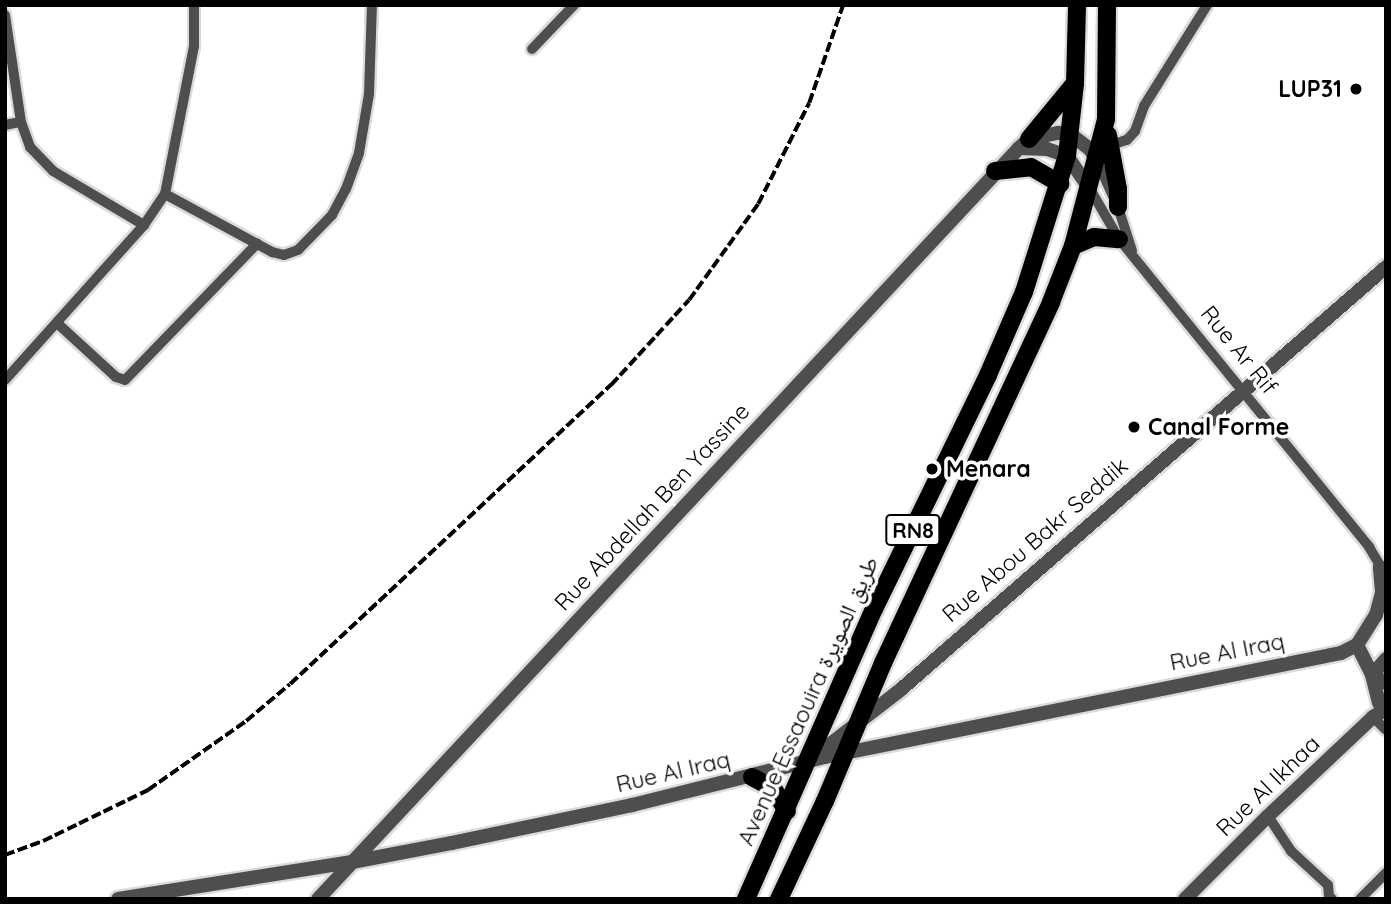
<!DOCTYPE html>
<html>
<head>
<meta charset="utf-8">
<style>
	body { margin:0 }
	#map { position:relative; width:1391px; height:904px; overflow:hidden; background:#fff; font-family:Quicksand,"Noto Naskh Arabic",sans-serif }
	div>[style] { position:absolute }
	.roads { filter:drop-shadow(2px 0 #dbdbdb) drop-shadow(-2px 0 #dbdbdb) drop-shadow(0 2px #dbdbdb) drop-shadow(0 -2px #dbdbdb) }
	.minor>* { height:10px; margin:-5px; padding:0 5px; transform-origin:5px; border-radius:5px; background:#4e4e4e }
	.tertiary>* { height:14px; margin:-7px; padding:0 7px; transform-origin:7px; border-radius:7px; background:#4e4e4e }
	.primary>* { height:18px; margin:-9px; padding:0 9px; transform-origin:9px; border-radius:9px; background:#000 }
	.rail>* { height:3.5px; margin-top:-1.75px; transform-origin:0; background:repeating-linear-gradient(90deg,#000 0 10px,transparent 0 13.5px) }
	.dots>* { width:19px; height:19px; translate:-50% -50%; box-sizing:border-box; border:4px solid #fff; border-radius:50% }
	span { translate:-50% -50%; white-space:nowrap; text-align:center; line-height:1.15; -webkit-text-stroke:7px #fff; paint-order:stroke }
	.shield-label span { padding:2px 5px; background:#fff; border:2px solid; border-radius:5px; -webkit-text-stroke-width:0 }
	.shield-label { font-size:21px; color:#000; font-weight:700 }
	.poi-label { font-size:23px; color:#000; font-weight:700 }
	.right { translate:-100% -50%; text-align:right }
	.left { translate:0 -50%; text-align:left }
	.street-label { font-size:23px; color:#000 }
	.frame { position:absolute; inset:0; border:7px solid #000; pointer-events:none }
</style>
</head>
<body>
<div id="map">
	<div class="roads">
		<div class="minor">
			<div style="left:5px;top:15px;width:108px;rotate:81.5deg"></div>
			<div style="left:21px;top:122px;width:27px;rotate:70deg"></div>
			<div style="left:30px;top:147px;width:33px;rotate:46deg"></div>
			<div style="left:53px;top:171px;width:106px;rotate:30.7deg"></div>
			<div style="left:532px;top:49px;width:61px;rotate:-46.3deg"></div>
			<div style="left:5px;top:125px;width:16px;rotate:-11deg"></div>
			<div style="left:1108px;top:146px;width:20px;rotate:-18deg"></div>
			<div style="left:1127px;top:140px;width:12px;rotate:-48deg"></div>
			<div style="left:1135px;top:131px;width:27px;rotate:-70deg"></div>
			<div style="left:1144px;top:106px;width:119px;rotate:-58deg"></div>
			<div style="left:1097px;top:161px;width:51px;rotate:65.5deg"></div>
			<div style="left:1118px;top:207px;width:46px;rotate:72.3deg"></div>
			<div style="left:1090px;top:189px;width:58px;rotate:59.9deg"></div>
			<div style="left:1119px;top:239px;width:397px;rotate:50.9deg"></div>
			<div style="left:1369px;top:547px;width:29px;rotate:59deg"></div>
			<div style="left:165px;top:194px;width:122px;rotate:28.5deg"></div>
			<div style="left:272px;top:252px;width:12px;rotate:14deg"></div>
			<div style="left:284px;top:255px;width:15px;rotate:-20deg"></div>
			<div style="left:298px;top:250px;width:49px;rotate:-45.8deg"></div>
			<div style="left:332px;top:215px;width:30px;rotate:-62deg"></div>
			<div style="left:346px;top:189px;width:38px;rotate:-70deg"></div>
			<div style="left:359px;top:153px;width:60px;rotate:-80.4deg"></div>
			<div style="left:369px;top:94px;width:89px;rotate:-88.1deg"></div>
			<div style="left:57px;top:323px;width:80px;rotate:42.5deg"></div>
			<div style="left:116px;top:377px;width:9px;rotate:18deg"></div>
			<div style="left:125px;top:380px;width:190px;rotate:-45.9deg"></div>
			<div style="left:5px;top:380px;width:208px;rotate:-48.1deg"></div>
			<div style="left:144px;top:225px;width:37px;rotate:-56deg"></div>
			<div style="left:165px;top:194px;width:151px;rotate:-78.9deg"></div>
			<div style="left:194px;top:46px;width:41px;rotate:-90deg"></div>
			<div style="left:1373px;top:717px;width:18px;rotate:45deg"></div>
			<div style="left:1268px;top:816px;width:42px;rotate:56.7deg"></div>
			<div style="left:1291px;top:851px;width:50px;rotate:42.6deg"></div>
			<div style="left:1328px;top:885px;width:11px;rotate:85deg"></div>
			<div style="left:1329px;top:896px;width:4px;rotate:45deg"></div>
			<div style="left:1360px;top:899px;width:37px;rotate:-45deg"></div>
		</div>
		<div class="tertiary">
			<div style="left:1019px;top:148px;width:28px;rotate:2deg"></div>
			<div style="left:1047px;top:149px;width:21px;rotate:19deg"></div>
			<div style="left:1067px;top:156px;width:40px;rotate:55.1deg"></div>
			<div style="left:1357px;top:645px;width:34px;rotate:63deg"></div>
			<div style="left:1372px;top:675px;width:29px;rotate:76deg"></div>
			<div style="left:1386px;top:659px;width:21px;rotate:131deg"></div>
			<div style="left:1372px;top:675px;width:16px;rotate:30deg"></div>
			<div style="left:811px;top:759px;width:111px;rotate:-37.7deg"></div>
			<div style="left:899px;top:691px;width:646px;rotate:-41.04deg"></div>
			<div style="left:118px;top:899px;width:237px;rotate:-9deg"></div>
			<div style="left:352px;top:862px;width:102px;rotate:-10.8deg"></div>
			<div style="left:452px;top:843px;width:184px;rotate:-11.9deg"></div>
			<div style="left:632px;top:805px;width:199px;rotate:-14deg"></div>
			<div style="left:825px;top:757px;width:526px;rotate:-11.4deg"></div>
			<div style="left:1341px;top:653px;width:18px;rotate:-27deg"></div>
			<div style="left:1357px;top:645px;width:36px;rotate:-58deg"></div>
			<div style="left:1376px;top:615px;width:24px;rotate:-75deg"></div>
			<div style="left:1382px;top:592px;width:25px;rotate:-95deg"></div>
			<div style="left:318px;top:899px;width:1026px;rotate:-46.97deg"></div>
			<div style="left:1018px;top:149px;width:15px;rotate:-42deg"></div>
			<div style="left:1029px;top:139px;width:30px;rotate:-12deg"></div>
			<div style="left:1058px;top:133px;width:12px;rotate:5deg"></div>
			<div style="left:1070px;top:134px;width:25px;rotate:37deg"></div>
			<div style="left:1090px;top:149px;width:14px;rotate:60deg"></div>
			<div style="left:1185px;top:899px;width:117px;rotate:-45deg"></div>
			<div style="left:1268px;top:816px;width:144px;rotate:-43.3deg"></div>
			<div style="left:1373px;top:717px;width:15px;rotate:-32deg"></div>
		</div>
		<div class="primary">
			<div style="left:1108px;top:135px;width:55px;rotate:79.5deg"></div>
			<div style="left:1118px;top:189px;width:18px;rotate:90deg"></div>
			<div style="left:1029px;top:139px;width:72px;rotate:-50.6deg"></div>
			<div style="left:995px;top:171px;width:36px;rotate:-6deg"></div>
			<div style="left:1031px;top:167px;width:34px;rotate:30deg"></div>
			<div style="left:1073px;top:246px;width:23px;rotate:-23deg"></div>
			<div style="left:1094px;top:237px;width:25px;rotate:5deg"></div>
			<div style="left:752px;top:777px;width:24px;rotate:28deg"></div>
			<div style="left:773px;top:788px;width:27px;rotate:59deg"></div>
			<div style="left:746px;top:899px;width:317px;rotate:-66.2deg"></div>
			<div style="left:874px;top:609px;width:260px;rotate:-64deg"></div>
			<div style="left:988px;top:375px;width:90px;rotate:-66.6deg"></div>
			<div style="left:1024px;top:292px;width:143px;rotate:-72.5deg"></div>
			<div style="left:1067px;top:156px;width:73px;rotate:-83.7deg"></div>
			<div style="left:1075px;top:83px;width:78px;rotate:-88.5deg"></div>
			<div style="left:779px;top:899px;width:108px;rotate:-64.9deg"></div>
			<div style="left:825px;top:801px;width:150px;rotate:-67.2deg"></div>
			<div style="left:883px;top:663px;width:398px;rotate:-65deg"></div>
			<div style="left:1051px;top:302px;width:60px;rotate:-68.6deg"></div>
			<div style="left:1073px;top:246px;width:131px;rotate:-75.4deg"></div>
			<div style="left:1106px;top:119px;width:114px;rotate:-89.5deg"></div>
		</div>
	</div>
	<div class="rail">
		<div style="left:5px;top:855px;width:40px;rotate:-20.2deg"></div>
		<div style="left:43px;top:841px;width:117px;rotate:-25.9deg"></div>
		<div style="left:148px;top:790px;width:120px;rotate:-35.1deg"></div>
		<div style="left:246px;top:721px;width:57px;rotate:-40.1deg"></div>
		<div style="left:290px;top:684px;width:439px;rotate:-43deg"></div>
		<div style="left:611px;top:385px;width:115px;rotate:-47.5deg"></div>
		<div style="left:689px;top:300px;width:118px;rotate:-54.3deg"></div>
		<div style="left:758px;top:204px;width:113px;rotate:-63.2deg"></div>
		<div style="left:809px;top:103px;width:104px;rotate:-70.9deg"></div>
	</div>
	<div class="dots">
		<div style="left:1356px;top:89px;background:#000"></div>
		<div style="left:1134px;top:427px;background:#000"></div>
		<div style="left:932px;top:469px;background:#000"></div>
	</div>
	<div class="shield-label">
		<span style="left:913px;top:530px">RN8</span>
	</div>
	<div class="poi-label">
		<span class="right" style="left:1342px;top:89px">LUP31</span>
		<span class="left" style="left:1148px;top:427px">Canal Forme</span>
		<span class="left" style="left:946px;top:469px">Menara</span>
	</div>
	<div class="street-label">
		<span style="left:1239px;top:350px;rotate:51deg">Rue Ar Rif</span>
		<span style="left:652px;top:507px;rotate:-47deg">Rue Abdellah Ben Yassine</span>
		<span style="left:1035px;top:540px;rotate:-41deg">Rue Abou Bakr Seddik</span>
		<span style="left:1227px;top:652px;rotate:-11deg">Rue Al Iraq</span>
		<span style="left:808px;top:701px;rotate:-66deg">Avenue Essaouira طريق الصويرة</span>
		<span style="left:673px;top:772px;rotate:-13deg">Rue Al Iraq</span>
		<span style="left:1268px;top:786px;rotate:-44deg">Rue Al Ikhaa</span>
	</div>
	<div class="frame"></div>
</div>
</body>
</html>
